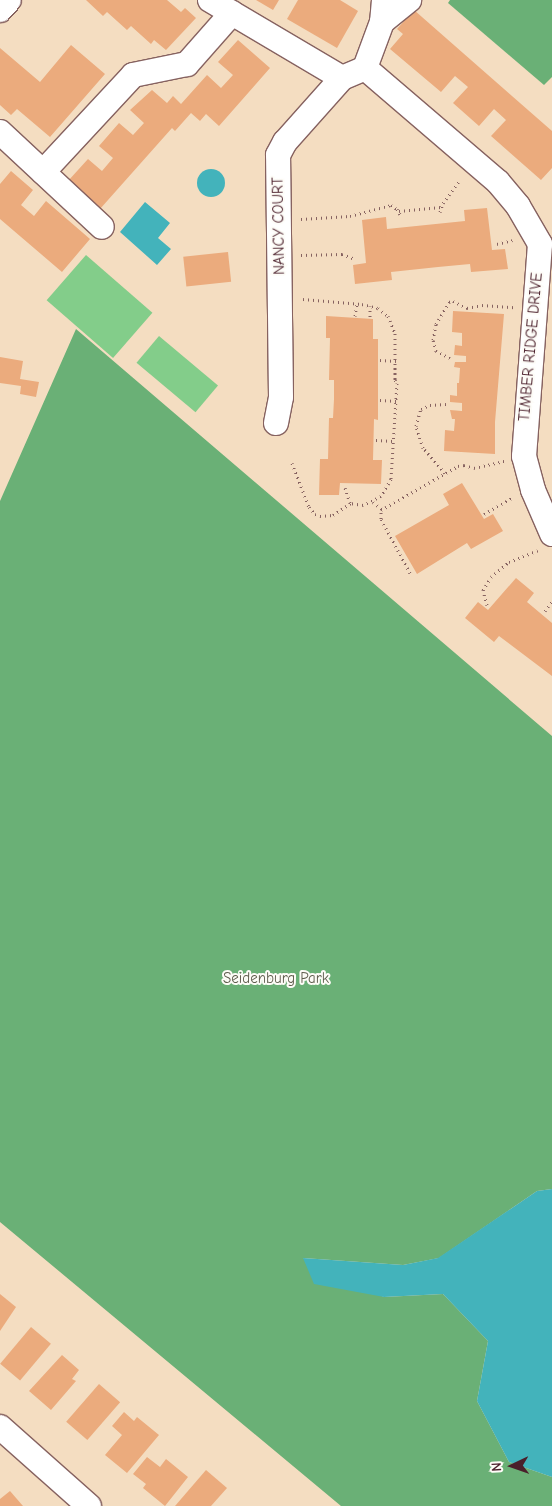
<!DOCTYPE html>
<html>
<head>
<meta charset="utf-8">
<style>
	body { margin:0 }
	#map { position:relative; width:552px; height:1506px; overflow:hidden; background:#f4ddc1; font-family:"Comic Neue",sans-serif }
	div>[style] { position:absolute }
	.green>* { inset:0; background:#83cd8a; transform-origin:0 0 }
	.forest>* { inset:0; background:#6ab076 }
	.water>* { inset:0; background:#43b3bb }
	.round { border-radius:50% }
	.building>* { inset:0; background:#ebab7d; transform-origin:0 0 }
	.path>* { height:3px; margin-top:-1.5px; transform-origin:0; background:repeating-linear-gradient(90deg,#866260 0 1px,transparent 0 5px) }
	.roads { filter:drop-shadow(1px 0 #866260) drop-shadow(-1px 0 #866260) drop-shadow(0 1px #866260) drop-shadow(0 -1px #866260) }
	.street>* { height:24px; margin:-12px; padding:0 12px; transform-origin:12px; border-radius:12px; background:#fff }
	span { translate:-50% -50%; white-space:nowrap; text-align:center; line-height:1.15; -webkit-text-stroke:4px #fdfcf7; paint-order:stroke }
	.street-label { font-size:15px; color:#4a1f2b }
	.park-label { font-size:15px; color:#5e5c4c }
	.north { position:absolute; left:487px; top:1441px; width:50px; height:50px; -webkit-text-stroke:4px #fdfcf7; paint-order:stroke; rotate:267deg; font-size:14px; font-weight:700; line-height:20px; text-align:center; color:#4a1f2b }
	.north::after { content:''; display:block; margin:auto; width:18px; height:22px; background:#4a1f2b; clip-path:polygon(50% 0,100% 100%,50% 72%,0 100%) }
</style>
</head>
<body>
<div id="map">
	<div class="green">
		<div style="left:86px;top:255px;width:88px;height:60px;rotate:41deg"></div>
		<div style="left:159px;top:336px;width:77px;height:35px;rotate:40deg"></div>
	</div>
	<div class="forest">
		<div style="clip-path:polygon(450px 0,552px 0,552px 77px,544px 85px,448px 3px)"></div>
		<div style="clip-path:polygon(76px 329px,552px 736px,552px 1189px,537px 1191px,439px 1258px,403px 1265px,303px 1258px,384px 1297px,443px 1294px,488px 1341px,477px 1401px,509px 1462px,552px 1477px,552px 1506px,341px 1506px,0 1222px,0 501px)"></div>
	</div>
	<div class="water">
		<div class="round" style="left:197px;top:169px;width:28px;height:28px"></div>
		<div style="clip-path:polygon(145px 202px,170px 223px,158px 238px,171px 249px,157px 265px,120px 232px)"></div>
		<div style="clip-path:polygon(552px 1189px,552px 1477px,509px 1462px,477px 1401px,488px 1341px,443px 1294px,384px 1297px,314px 1284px,303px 1258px,403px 1265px,438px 1258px,537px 1191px)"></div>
	</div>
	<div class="building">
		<div style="clip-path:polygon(86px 0,167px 0,181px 12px,185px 8px,196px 18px,166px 50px,154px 40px,151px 44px,131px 26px,127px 30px,107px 12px,103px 16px)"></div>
		<div style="clip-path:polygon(256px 0,279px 0,273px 10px)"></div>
		<div style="clip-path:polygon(298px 0,340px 0,358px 11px,337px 48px,287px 19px)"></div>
		<div style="clip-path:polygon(414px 10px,552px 131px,552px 168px,541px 180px,491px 136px,506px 120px,494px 109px,479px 126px,453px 103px,468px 87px,455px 76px,441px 92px,390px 49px,403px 34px,397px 29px)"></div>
		<div style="clip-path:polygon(238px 40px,270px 68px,219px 126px,206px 114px,200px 121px,191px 113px,175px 131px,172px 128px,100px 209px,68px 181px,88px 159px,102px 171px,113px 158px,99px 146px,119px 123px,133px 135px,144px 123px,130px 110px,152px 90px,167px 103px,173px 96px,181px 104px,207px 75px,221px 88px,233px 75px,218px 62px)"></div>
		<div style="clip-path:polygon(71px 45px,105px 74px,50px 137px,17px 109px,11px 115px,0 105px,0 48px,40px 82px)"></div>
		<div style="clip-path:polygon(11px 171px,33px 190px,21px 205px,34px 216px,46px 201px,90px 239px,62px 272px,0 219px,0 184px)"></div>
		<div style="clip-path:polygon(487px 208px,492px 250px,505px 249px,508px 269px,471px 272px,470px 264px,438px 267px,391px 272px,392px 280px,355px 284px,353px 265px,366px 263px,362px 220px,386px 217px,387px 229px,465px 221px,464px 210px)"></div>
		<div style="left:228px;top:252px;width:30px;height:45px;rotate:84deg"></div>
		<div style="clip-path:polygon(453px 311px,504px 314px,495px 422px,495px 454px,444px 451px,445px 430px,454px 431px,455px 419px,452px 419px,450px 410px,462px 411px,462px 403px,450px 402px,450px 395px,457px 396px,457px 383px,459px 383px,460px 368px,454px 367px,455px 362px,466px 362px,466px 356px,454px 355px,455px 345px,462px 346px,462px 333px,452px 332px)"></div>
		<div style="clip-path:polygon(326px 316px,373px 319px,373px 339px,378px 339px,378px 420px,374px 419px,373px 460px,382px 460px,381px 484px,340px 483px,339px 495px,319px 495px,320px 459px,328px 459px,329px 418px,333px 418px,334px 399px,334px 380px,329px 380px,330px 338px,326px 338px)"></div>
		<div style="clip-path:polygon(0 357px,23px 361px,20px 379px,39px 382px,36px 397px,20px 394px,21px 386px,0 383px)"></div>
		<div style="clip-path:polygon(462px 483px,484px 519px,493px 514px,503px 531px,471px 549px,467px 543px,417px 574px,395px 536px,449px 505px,443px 494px)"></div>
		<div style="clip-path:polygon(516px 578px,534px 593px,527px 602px,552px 623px,552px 676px,499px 636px,494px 642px,465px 618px,478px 602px,488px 610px)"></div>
		<div style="clip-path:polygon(0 1294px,16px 1307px,0 1331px)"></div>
		<div style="left:31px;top:1327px;width:26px;height:48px;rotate:40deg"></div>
		<div style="clip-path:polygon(62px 1355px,79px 1370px,72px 1379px,76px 1381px,51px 1410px,29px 1391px)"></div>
		<div style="left:99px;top:1384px;width:28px;height:50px;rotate:41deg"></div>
		<div style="clip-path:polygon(124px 1412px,134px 1421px,137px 1417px,159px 1435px,127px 1473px,105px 1455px,122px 1435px,112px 1426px)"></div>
		<div style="clip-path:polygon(147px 1457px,160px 1467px,166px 1459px,188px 1477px,165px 1506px,143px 1488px,146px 1484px,133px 1474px)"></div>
		<div style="clip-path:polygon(206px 1470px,227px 1488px,211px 1506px,175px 1506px)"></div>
		<div style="clip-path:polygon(10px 1491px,23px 1506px,0 1506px,0 1499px)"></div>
	</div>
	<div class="path">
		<div style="left:399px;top:211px;width:42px;rotate:-5.4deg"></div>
		<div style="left:440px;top:212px;width:9px;rotate:-72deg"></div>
		<div style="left:443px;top:203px;width:29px;rotate:-54deg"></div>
		<div style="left:301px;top:219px;width:49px;rotate:-3.5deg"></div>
		<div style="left:350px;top:216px;width:42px;rotate:-15deg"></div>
		<div style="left:391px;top:205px;width:7px;rotate:34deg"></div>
		<div style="left:397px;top:209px;width:8px;rotate:60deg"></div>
		<div style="left:497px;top:244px;width:16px;rotate:-14deg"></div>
		<div style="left:301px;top:255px;width:41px;rotate:-1.4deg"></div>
		<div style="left:342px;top:254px;width:14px;rotate:21deg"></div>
		<div style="left:303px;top:299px;width:59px;rotate:4.8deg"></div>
		<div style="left:362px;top:304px;width:16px;rotate:14deg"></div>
		<div style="left:378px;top:308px;width:13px;rotate:39deg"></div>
		<div style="left:388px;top:316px;width:18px;rotate:68deg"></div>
		<div style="left:395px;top:333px;width:47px;rotate:90deg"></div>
		<div style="left:395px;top:380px;width:4px;rotate:56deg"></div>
		<div style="left:397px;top:383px;width:96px;rotate:93.6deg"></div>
		<div style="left:391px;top:479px;width:20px;rotate:120deg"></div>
		<div style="left:381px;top:496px;width:20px;rotate:153deg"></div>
		<div style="left:363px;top:505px;width:13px;rotate:-171deg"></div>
		<div style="left:350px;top:503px;width:16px;rotate:-108deg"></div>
		<div style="left:355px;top:316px;width:12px;rotate:-81deg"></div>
		<div style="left:370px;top:317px;width:11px;rotate:-90deg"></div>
		<div style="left:450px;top:358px;width:16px;rotate:-153deg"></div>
		<div style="left:436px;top:351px;width:11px;rotate:-105deg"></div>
		<div style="left:433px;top:340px;width:16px;rotate:-79deg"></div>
		<div style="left:436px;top:324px;width:26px;rotate:-59deg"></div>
		<div style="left:449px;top:302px;width:4px;rotate:-14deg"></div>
		<div style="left:453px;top:301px;width:16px;rotate:27deg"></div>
		<div style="left:467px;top:308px;width:15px;rotate:-11deg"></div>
		<div style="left:482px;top:305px;width:32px;rotate:4deg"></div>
		<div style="left:380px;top:360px;width:16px;rotate:4deg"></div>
		<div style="left:380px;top:400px;width:17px;rotate:3deg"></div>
		<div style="left:376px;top:440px;width:17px;rotate:3deg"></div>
		<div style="left:292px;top:463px;width:47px;rotate:68.9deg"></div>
		<div style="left:309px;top:507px;width:9px;rotate:49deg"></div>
		<div style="left:315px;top:514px;width:5px;rotate:22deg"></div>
		<div style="left:320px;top:516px;width:13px;rotate:-4deg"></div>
		<div style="left:333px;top:515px;width:22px;rotate:-34deg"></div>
		<div style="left:445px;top:473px;width:33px;rotate:-131deg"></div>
		<div style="left:423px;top:448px;width:23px;rotate:-108deg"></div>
		<div style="left:416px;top:426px;width:18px;rotate:-74deg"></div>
		<div style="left:421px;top:409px;width:10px;rotate:-24deg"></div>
		<div style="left:430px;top:405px;width:16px;rotate:-4deg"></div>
		<div style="left:373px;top:502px;width:11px;rotate:38deg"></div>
		<div style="left:484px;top:514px;width:32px;rotate:-30deg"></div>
		<div style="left:410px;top:573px;width:61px;rotate:-118.2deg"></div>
		<div style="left:381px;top:519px;width:9px;rotate:-90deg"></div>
		<div style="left:381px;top:510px;width:89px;rotate:-29.7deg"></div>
		<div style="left:458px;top:466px;width:6px;rotate:-9deg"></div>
		<div style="left:464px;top:465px;width:10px;rotate:17deg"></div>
		<div style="left:474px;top:468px;width:31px;rotate:-13deg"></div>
		<div style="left:487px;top:605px;width:16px;rotate:-105deg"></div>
		<div style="left:483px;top:590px;width:15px;rotate:-58deg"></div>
		<div style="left:491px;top:577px;width:23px;rotate:-40deg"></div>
		<div style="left:509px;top:562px;width:31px;rotate:-22deg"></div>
		<div style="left:545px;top:611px;width:12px;rotate:-55deg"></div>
	</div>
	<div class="roads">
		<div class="street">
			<div style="left:210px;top:0;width:153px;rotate:30.6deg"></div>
			<div style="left:384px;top:0;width:22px;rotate:95deg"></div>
			<div style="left:382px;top:22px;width:49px;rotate:110.3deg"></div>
			<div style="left:365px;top:68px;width:175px;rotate:40.6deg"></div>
			<div style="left:498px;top:182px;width:31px;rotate:50deg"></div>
			<div style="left:518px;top:206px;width:44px;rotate:59.9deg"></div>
			<div style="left:540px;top:244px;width:213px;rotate:94.3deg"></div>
			<div style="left:524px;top:456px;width:35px;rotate:75deg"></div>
			<div style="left:533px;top:490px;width:48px;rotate:66.6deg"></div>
			<div style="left:0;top:10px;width:13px;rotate:-48deg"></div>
			<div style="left:382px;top:22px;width:35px;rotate:-39deg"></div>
			<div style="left:0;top:132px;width:139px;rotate:43deg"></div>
			<div style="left:43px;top:172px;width:132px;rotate:-47.1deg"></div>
			<div style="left:133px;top:75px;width:55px;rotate:-11.5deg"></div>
			<div style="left:187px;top:64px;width:68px;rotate:-48.6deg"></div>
			<div style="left:276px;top:423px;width:26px;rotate:-79deg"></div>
			<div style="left:281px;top:397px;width:242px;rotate:-90.7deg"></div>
			<div style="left:278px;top:155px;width:15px;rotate:-62deg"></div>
			<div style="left:285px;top:142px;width:86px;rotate:-48.3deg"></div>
			<div style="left:342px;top:78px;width:25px;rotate:-23deg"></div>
			<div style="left:0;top:1427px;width:119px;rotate:41.6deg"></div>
		</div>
	</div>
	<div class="street-label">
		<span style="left:279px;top:226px;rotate:-91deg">NANCY COURT</span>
		<span style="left:531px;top:347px;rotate:-85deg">TIMBER RIDGE DRIVE</span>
	</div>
	<div class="park-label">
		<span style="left:276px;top:979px">Seidenburg Park</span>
	</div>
	<div class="north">N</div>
</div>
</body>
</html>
